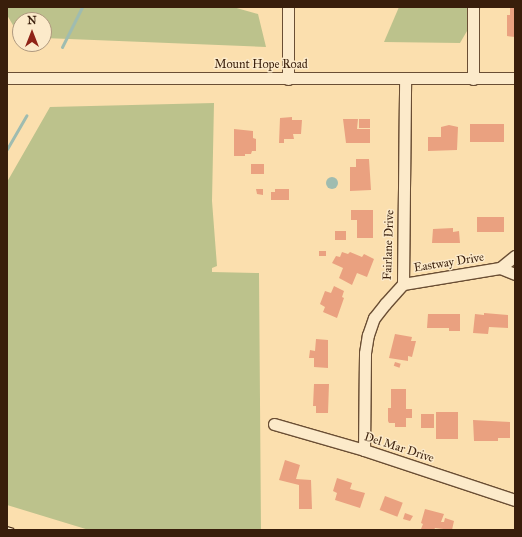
<!DOCTYPE html>
<html>
<head>
<meta charset="utf-8">
<style>
	body { margin:0 }
	#map { position:relative; width:522px; height:537px; overflow:hidden; background:#fbdfae; font-family:"IM FELL Great Primer",serif }
	div>[style] { position:absolute }
	.green>* { inset:0; background:#bcc28c }
	.water>* { inset:0; background:#9fbcb0 }
	.round { border-radius:50% }
	.stream>* { height:3px; margin:-1.5px; padding:0 1.5px; transform-origin:1.5px; border-radius:1.5px; background:#9fbcb0 }
	.building>* { inset:0; background:#eaa180; transform-origin:0 0 }
	.roads { filter:drop-shadow(1px 0 #6a4e34) drop-shadow(-1px 0 #6a4e34) drop-shadow(0 1px #6a4e34) drop-shadow(0 -1px #6a4e34) }
	.minor>* { height:11px; margin:-5.5px; padding:0 5.5px; transform-origin:5.5px; border-radius:5.5px; background:#fceaca }
	.rail>* { height:4.5px; margin-top:-2.25px; transform-origin:0; background:repeating-linear-gradient(90deg,#fceaca 0 9px,#391e0b 0 18px); box-sizing:border-box; border-block:1px solid #391e0b }
	span { translate:-50% -50%; white-space:nowrap; text-align:center; line-height:1.15; -webkit-text-stroke:3px #fceaca; paint-order:stroke }
	.street-label { font-size:12px; color:#391e0b }
	.frame { position:absolute; inset:0; border:8px solid #391e0b; pointer-events:none }
	.north { position:absolute; left:12px; top:12px; width:40px; height:40px; box-sizing:border-box; background:#fceaca; border:1px solid #ae987e; border-radius:50%; rotate:0deg; font-size:11px; font-weight:700; line-height:16px; text-align:center; color:#391e0b }
	.north::after { content:''; display:block; margin:auto; width:14px; height:18px; background:#8f2418; clip-path:polygon(50% 0,100% 100%,50% 72%,0 100%) }
</style>
</head>
<body>
<div id="map">
	<div class="green">
		<div style="clip-path:polygon(7px 7px,233px 7px,258px 14px,266px 47px,44px 38px,44px 20px,20px 20px,20px 37px,7px 15px)"></div>
		<div style="clip-path:polygon(399px 7px,481px 7px,460px 43px,384px 42px)"></div>
		<div style="clip-path:polygon(214px 103px,212px 201px,217px 266px,212px 268px,212px 272px,259px 273px,261px 530px,89px 530px,7px 505px,7px 182px,50px 107px)"></div>
	</div>
	<div class="water">
		<div class="round" style="left:326px;top:177px;width:12px;height:12px"></div>
	</div>
	<div class="stream">
		<div style="left:62px;top:47px;width:45px;rotate:-63.4deg"></div>
		<div style="left:7px;top:149px;width:39px;rotate:-60deg"></div>
	</div>
	<div class="building">
		<div style="clip-path:polygon(510px 7px,515px 7px,515px 37px,507px 36px,507px 15px,510px 15px)"></div>
		<div style="clip-path:polygon(292px 117px,292px 120px,302px 120px,301px 134px,293px 134px,294px 139px,284px 139px,284px 143px,279px 143px,280px 118px)"></div>
		<div style="clip-path:polygon(343px 119px,358px 119px,357px 129px,370px 129px,370px 143px,346px 143px)"></div>
		<div style="left:359px;top:119px;width:11px;height:9px"></div>
		<div style="left:470px;top:124px;width:34px;height:18px"></div>
		<div style="clip-path:polygon(449px 125px,458px 127px,457px 150px,428px 151px,428px 137px,441px 137px,441px 127px)"></div>
		<div style="clip-path:polygon(234px 129px,253px 131px,253px 138px,256px 139px,256px 151px,252px 151px,251px 154px,245px 154px,245px 156px,234px 156px)"></div>
		<div style="clip-path:polygon(356px 159px,369px 159px,371px 190px,350px 191px,350px 167px,356px 167px)"></div>
		<div style="left:251px;top:164px;width:13px;height:10px"></div>
		<div style="clip-path:polygon(256px 189px,263px 189px,263px 195px,257px 194px)"></div>
		<div style="clip-path:polygon(275px 189px,289px 189px,289px 200px,271px 200px,271px 192px,275px 192px)"></div>
		<div style="clip-path:polygon(351px 210px,373px 210px,373px 238px,357px 238px,357px 220px,351px 220px)"></div>
		<div style="left:477px;top:217px;width:27px;height:15px"></div>
		<div style="clip-path:polygon(453px 228px,453px 232px,459px 231px,460px 243px,432px 243px,433px 229px)"></div>
		<div style="left:335px;top:231px;width:11px;height:9px"></div>
		<div style="left:319px;top:251px;width:7px;height:5px"></div>
		<div style="clip-path:polygon(342px 252px,348px 254px,350px 252px,362px 257px,364px 254px,374px 259px,367px 277px,357px 273px,352px 285px,339px 278px,343px 268px,332px 263px,336px 256px,340px 257px)"></div>
		<div style="clip-path:polygon(334px 286px,344px 291px,342px 297px,344px 298px,337px 318px,323px 312px,325px 307px,320px 304px,325px 291px,331px 293px)"></div>
		<div style="clip-path:polygon(484px 313px,508px 315px,508px 328px,489px 327px,488px 334px,473px 333px,475px 314px,484px 315px)"></div>
		<div style="clip-path:polygon(428px 314px,460px 314px,460px 331px,449px 331px,449px 328px,427px 328px)"></div>
		<div style="clip-path:polygon(395px 334px,412px 337px,411px 341px,416px 341px,412px 357px,408px 356px,408px 361px,389px 358px)"></div>
		<div style="clip-path:polygon(316px 339px,328px 340px,328px 368px,314px 367px,314px 358px,309px 358px,310px 350px,315px 351px)"></div>
		<div style="left:395px;top:362px;width:6px;height:4px;rotate:18deg"></div>
		<div style="clip-path:polygon(314px 384px,329px 384px,328px 413px,316px 413px,316px 406px,313px 406px)"></div>
		<div style="clip-path:polygon(391px 389px,406px 389px,406px 409px,412px 409px,412px 418px,406px 418px,406px 427px,395px 427px,395px 423px,389px 423px,388px 421px,388px 408px,391px 408px)"></div>
		<div style="left:436px;top:412px;width:22px;height:27px"></div>
		<div style="left:421px;top:414px;width:13px;height:14px"></div>
		<div style="clip-path:polygon(473px 420px,510px 422px,510px 438px,498px 438px,498px 441px,474px 441px)"></div>
		<div style="clip-path:polygon(285px 460px,300px 465px,296px 479px,311px 480px,312px 509px,299px 509px,299px 485px,279px 480px)"></div>
		<div style="clip-path:polygon(337px 478px,352px 483px,350px 489px,365px 493px,360px 508px,335px 500px,337px 493px,333px 491px)"></div>
		<div style="left:385px;top:496px;width:19px;height:15px;rotate:21deg"></div>
		<div style="clip-path:polygon(425px 509px,444px 514px,441px 522px,444px 522px,445px 518px,454px 521px,452px 530px,435px 528px,434px 530px,421px 529px,423px 524px,421px 523px)"></div>
		<div style="clip-path:polygon(405px 513px,413px 516px,410px 521px,403px 519px)"></div>
	</div>
	<div class="roads">
		<div class="minor">
			<div style="left:288px;top:7px;width:72px;rotate:90deg"></div>
			<div style="left:7px;top:78px;width:508px"></div>
			<div style="left:473px;top:79px;width:72px;rotate:-90deg"></div>
			<div style="left:500px;top:268px;width:16px;rotate:22deg"></div>
			<div style="left:403px;top:284px;width:98px;rotate:-9.4deg"></div>
			<div style="left:500px;top:268px;width:19px;rotate:-39deg"></div>
			<div style="left:274px;top:424px;width:94px;rotate:16.1deg"></div>
			<div style="left:364px;top:450px;width:159px;rotate:18.3deg"></div>
			<div style="left:364px;top:450px;width:97px;rotate:-89.4deg"></div>
			<div style="left:365px;top:353px;width:18px;rotate:-81deg"></div>
			<div style="left:368px;top:335px;width:18px;rotate:-71deg"></div>
			<div style="left:374px;top:318px;width:18px;rotate:-52deg"></div>
			<div style="left:385px;top:304px;width:27px;rotate:-48deg"></div>
			<div style="left:403px;top:284px;width:205px;rotate:-89.4deg"></div>
		</div>
	</div>
	<div class="rail">
		<div style="left:7px;top:528px;width:7px;rotate:16deg"></div>
	</div>
	<div class="street-label">
		<span style="left:261px;top:65px">Mount Hope Road</span>
		<span style="left:389px;top:245px;rotate:-88deg">Fairlane Drive</span>
		<span style="left:449px;top:263px;rotate:-9deg">Eastway Drive</span>
		<span style="left:399px;top:448px;rotate:18deg">Del Mar Drive</span>
	</div>
	<div class="frame"></div>
	<div class="north">N</div>
</div>
</body>
</html>
